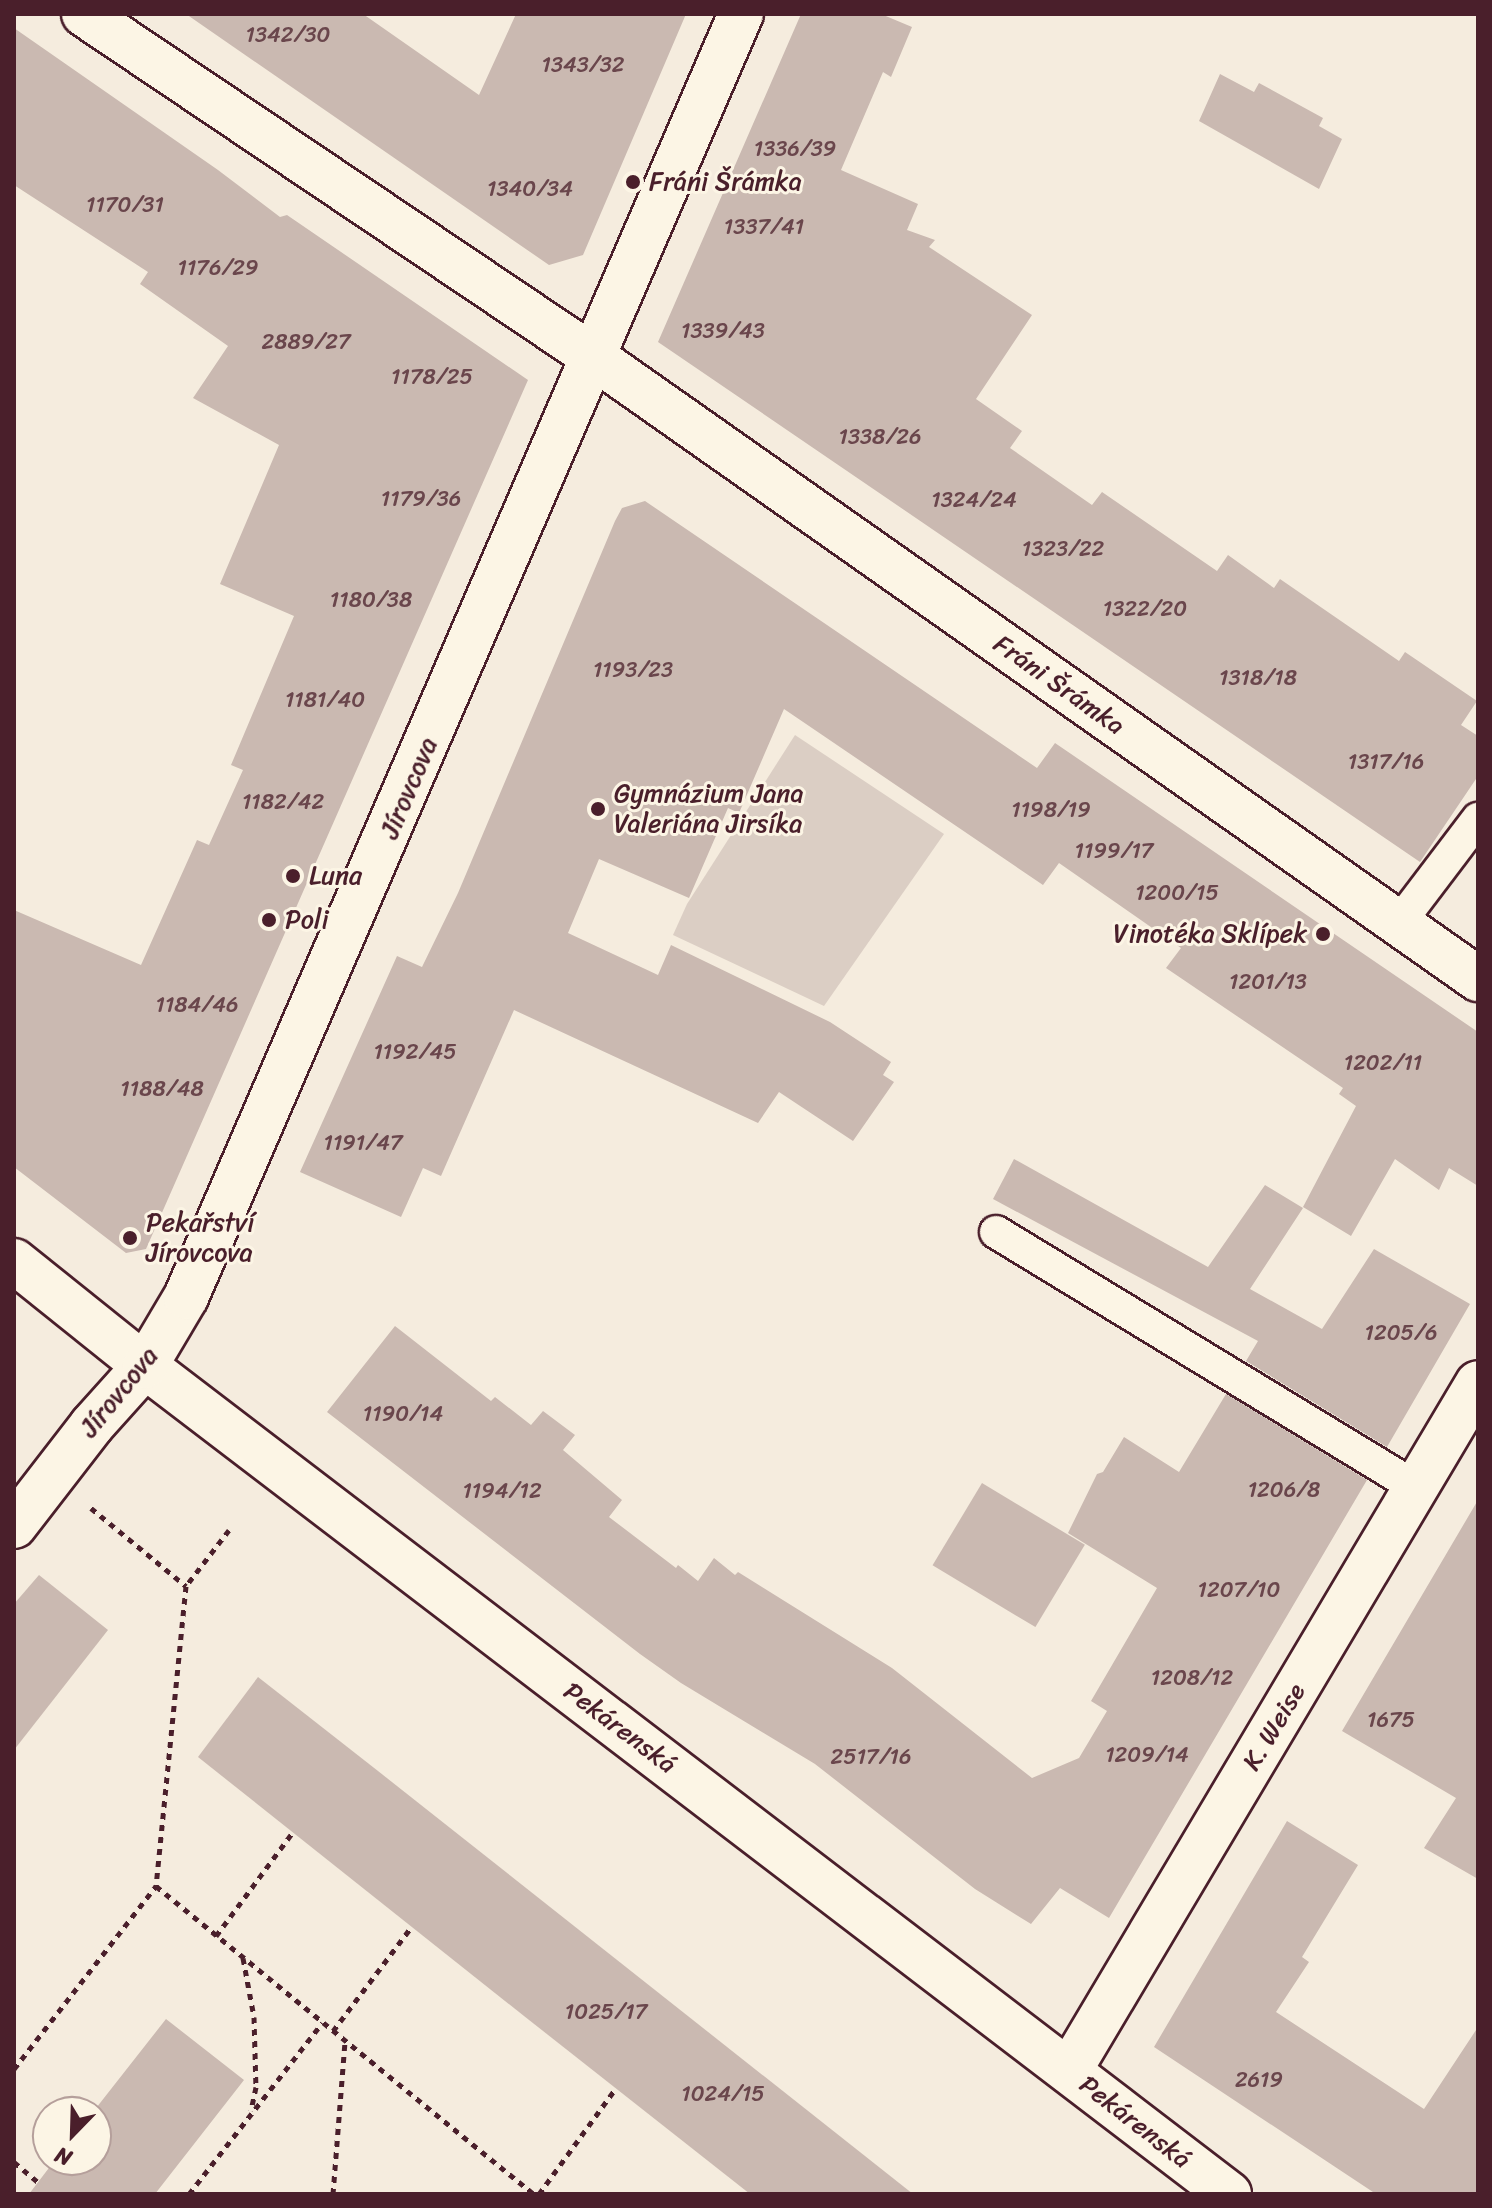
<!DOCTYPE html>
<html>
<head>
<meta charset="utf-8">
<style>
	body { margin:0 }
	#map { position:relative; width:1492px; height:2208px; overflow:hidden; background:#f5ecde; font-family:Sriracha,sans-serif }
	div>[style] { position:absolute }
	.green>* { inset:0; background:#dbcec4 }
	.building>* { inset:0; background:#cab9b1; transform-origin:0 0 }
	.path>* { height:5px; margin-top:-2.5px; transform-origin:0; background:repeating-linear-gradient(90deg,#4a1f2b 0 6px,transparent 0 12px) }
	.roads { filter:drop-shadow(2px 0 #4a1f2b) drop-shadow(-2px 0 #4a1f2b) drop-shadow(0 2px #4a1f2b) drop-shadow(0 -2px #4a1f2b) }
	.lane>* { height:32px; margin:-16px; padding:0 16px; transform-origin:16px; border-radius:16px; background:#fcf5e5 }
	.street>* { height:44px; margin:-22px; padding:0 22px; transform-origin:22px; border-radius:22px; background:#fcf5e5 }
	.dots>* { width:22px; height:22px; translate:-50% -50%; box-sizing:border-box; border:4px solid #fcf5e5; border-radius:50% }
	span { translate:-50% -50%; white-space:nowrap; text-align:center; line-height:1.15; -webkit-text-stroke:6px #fcf5e5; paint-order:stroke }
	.number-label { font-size:22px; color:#6a464c }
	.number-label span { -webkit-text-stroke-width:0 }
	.poi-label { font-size:26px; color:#4a1f2b }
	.left { translate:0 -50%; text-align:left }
	.right { translate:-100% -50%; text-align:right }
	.street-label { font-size:26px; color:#4a1f2b }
	.frame { position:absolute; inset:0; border:16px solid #4a1f2b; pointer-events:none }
	.north { position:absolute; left:32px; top:2096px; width:80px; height:80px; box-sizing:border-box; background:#fcf5e5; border:2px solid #b59f9b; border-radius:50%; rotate:203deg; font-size:22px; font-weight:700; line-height:32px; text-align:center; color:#4a1f2b }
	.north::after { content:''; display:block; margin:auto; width:28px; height:36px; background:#4a1f2b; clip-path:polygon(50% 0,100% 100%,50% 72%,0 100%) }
</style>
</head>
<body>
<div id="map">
	<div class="green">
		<div style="clip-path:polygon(795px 735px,944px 834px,824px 1006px,673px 935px,687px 904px)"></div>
	</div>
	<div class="building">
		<div style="clip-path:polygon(186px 14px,363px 14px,479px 95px,516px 14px,686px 14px,583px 255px,549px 265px)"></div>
		<div style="clip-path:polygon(801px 14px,881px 14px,912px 27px,891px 77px,883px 72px,841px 170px,918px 204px,907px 230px,935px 240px,929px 247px,1032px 315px,976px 399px,1022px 431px,1010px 448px,1092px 505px,1102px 492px,1217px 571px,1228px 555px,1274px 588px,1280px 579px,1399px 661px,1405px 652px,1477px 701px,1461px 725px,1478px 736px,1478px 776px,1420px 862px,658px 342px)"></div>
		<div style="clip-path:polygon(14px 28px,218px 170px,280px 217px,287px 215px,528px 380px,146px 1249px,126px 1253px,14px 1167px,14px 910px,141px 965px,197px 840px,209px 845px,243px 770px,231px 765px,294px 616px,220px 584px,279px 445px,193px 398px,228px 346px,140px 284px,148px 272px,14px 185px)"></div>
		<div style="clip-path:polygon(1220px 74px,1254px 92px,1259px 83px,1323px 118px,1319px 126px,1342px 139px,1319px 189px,1199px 121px)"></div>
		<div style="clip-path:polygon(645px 501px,1037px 768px,1055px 743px,1478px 1032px,1478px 1186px,1449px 1168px,1439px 1190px,1395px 1159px,1351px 1236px,1303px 1207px,1356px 1106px,1339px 1094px,1343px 1088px,1166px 968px,1181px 948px,1059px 863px,1043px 885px,784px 709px,739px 813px,728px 808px,689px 898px,599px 859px,568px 933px,658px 975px,671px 945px,830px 1022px,891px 1062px,883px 1075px,894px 1082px,853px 1141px,779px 1092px,758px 1123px,514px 1010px,441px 1176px,423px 1168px,401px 1217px,300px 1172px,397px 956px,422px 967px,458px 893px,615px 521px,622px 508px)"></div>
		<div style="clip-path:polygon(1014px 1159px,1208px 1267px,1265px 1185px,1303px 1208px,1250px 1289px,1322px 1329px,1374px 1249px,1470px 1304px,1387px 1447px,1246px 1361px,1258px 1341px,993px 1199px)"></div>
		<div style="clip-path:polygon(395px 1326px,491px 1401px,495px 1397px,531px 1425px,543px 1411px,575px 1435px,563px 1450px,622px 1500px,609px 1517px,676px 1568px,678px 1565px,698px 1581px,714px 1558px,735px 1575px,738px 1572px,892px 1668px,1032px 1778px,1079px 1758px,1107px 1711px,1091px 1701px,1157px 1588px,1068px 1533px,1097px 1474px,1103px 1472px,1124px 1437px,1179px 1472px,1226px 1394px,1367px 1480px,1109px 1918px,1060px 1888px,1031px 1924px,975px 1889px,815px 1764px,681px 1683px,640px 1654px,327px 1412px)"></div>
		<div style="left:982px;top:1483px;width:120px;height:96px;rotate:31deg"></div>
		<div style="clip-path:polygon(1478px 1500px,1478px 1879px,1424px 1848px,1456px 1798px,1342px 1731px)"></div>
		<div style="clip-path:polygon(39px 1575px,108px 1630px,14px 1750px,14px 1604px)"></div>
		<div style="clip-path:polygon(258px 1677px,378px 1771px,913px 2194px,750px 2194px,524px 2016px,198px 1757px)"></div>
		<div style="clip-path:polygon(1287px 1821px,1358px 1865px,1302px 1957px,1309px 1962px,1276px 2012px,1424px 2109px,1478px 2027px,1478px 2194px,1376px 2194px,1154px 2047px)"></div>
		<div style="clip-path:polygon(166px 2019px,244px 2080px,155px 2194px,29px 2194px,55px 2160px,96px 2160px,96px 2112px,93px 2112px)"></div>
	</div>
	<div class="path">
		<div style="left:91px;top:1508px;width:123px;rotate:39.4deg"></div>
		<div style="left:229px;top:1530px;width:71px;rotate:127.5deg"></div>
		<div style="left:186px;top:1586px;width:301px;rotate:95.7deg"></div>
		<div style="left:156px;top:1886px;width:487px;rotate:39.2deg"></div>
		<div style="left:216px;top:1936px;width:129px;rotate:-53.5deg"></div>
		<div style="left:243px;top:1958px;width:60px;rotate:79.4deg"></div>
		<div style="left:254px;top:2017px;width:70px;rotate:88.4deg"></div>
		<div style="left:256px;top:2087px;width:24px;rotate:102deg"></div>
		<div style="left:333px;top:2031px;width:131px;rotate:-53deg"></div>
		<div style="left:14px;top:2069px;width:232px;rotate:-52.2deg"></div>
		<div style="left:14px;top:2162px;width:31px;rotate:40deg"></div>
		<div style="left:189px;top:2194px;width:217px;rotate:-52.1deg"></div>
		<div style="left:333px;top:2194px;width:153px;rotate:-85.5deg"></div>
		<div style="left:539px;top:2194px;width:131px;rotate:-54deg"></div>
	</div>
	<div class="roads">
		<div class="lane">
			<div style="left:1399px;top:923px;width:131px;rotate:-52.8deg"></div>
			<div style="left:996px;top:1232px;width:491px;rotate:31.3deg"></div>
		</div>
		<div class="street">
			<div style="left:84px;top:14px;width:616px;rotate:33.95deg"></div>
			<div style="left:595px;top:358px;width:1080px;rotate:35.12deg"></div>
			<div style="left:14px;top:1261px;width:168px;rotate:38.7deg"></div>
			<div style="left:145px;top:1366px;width:1364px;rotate:37.37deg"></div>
			<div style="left:14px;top:1526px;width:128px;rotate:-52.3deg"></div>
			<div style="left:92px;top:1425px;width:79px;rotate:-48.1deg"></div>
			<div style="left:145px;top:1366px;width:80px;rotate:-59.3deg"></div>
			<div style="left:186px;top:1297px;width:1398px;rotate:-66.61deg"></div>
			<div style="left:1069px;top:2071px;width:800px;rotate:-59.27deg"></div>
		</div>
	</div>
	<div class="dots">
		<div style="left:633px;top:182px;background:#4a1f2b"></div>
		<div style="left:598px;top:809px;background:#4a1f2b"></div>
		<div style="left:293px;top:876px;background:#4a1f2b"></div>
		<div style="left:269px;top:920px;background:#4a1f2b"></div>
		<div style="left:1323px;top:934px;background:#4a1f2b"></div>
		<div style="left:130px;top:1238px;background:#4a1f2b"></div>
	</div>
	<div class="number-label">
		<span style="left:288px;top:35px">1342/30</span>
		<span style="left:583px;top:65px">1343/32</span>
		<span style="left:795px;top:149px">1336/39</span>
		<span style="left:530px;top:189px">1340/34</span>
		<span style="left:125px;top:205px">1170/31</span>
		<span style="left:764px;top:227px">1337/41</span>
		<span style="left:218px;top:268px">1176/29</span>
		<span style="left:723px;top:331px">1339/43</span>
		<span style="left:306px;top:342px">2889/27</span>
		<span style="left:432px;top:377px">1178/25</span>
		<span style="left:880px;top:437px">1338/26</span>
		<span style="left:421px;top:499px">1179/36</span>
		<span style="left:974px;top:500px">1324/24</span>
		<span style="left:1063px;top:549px">1323/22</span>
		<span style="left:371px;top:600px">1180/38</span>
		<span style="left:1145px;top:609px">1322/20</span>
		<span style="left:633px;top:670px">1193/23</span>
		<span style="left:1258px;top:678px">1318/18</span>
		<span style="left:325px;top:700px">1181/40</span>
		<span style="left:1386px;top:762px">1317/16</span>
		<span style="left:283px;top:802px">1182/42</span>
		<span style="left:1051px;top:810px">1198/19</span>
		<span style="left:1114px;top:851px">1199/17</span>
		<span style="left:1177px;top:893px">1200/15</span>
		<span style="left:1268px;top:982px">1201/13</span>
		<span style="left:197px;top:1005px">1184/46</span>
		<span style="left:415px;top:1052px">1192/45</span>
		<span style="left:1383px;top:1063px">1202/11</span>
		<span style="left:162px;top:1089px">1188/48</span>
		<span style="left:363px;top:1143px">1191/47</span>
		<span style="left:1401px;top:1333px">1205/6</span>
		<span style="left:403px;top:1414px">1190/14</span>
		<span style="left:1284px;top:1490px">1206/8</span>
		<span style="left:502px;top:1491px">1194/12</span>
		<span style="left:1239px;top:1590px">1207/10</span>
		<span style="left:1192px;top:1678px">1208/12</span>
		<span style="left:1391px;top:1720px">1675</span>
		<span style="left:1147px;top:1755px">1209/14</span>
		<span style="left:871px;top:1757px">2517/16</span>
		<span style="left:606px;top:2012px">1025/17</span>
		<span style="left:1259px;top:2080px">2619</span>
		<span style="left:723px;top:2094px">1024/15</span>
	</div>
	<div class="poi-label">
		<span class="left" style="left:649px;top:182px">Fráni Šrámka</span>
		<span class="left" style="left:614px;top:809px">Gymnázium Jana<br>Valeriána Jirsíka</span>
		<span class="left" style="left:309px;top:876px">Luna</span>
		<span class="left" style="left:285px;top:920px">Poli</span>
		<span class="right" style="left:1307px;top:934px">Vinotéka Sklípek</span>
		<span class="left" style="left:146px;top:1238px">Pekařství<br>Jírovcova</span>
	</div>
	<div class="street-label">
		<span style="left:1059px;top:685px;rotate:35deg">Fráni Šrámka</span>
		<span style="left:409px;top:788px;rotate:-67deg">Jírovcova</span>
		<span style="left:119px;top:1392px;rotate:-51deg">Jírovcova</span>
		<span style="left:1274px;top:1727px;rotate:-59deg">K. Weise</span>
		<span style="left:620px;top:1728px;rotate:37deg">Pekárenská</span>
		<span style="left:1135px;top:2122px;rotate:38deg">Pekárenská</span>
	</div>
	<div class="frame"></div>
	<div class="north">N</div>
</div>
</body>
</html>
